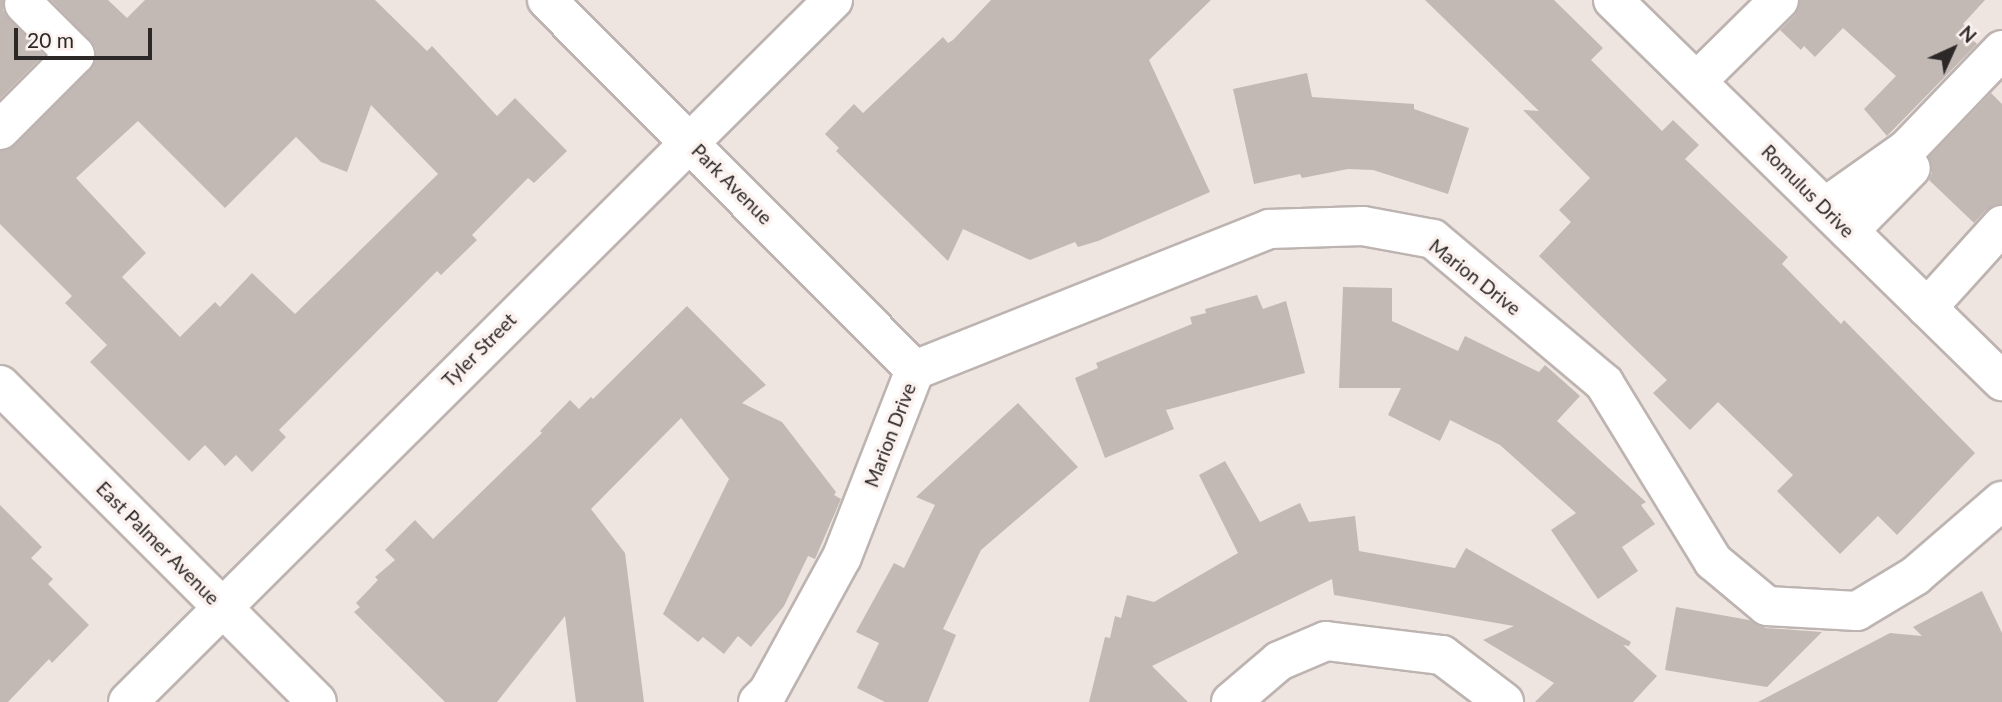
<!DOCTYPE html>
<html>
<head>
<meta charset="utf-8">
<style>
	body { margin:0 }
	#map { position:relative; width:2002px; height:702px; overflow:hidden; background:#eee5e1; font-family:Lato,sans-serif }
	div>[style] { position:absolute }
	.building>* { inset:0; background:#c2b9b5 }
	.roads { filter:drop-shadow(2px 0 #bdb4b1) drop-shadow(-2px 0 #bdb4b1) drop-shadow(0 2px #bdb4b1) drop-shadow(0 -2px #bdb4b1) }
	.minor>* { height:38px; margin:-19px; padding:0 19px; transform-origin:19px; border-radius:19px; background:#fff }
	span { translate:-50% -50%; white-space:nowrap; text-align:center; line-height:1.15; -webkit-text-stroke:7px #fbf2ef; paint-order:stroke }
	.street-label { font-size:19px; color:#2c2827 }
	.north { position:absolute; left:1918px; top:14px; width:70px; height:70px; -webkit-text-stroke:5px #fbf2ef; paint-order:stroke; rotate:45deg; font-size:19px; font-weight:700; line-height:28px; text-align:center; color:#2c2827 }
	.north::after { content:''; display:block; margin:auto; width:24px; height:32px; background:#2c2827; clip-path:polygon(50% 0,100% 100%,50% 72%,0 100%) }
	.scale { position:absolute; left:14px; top:28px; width:138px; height:32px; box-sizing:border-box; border:4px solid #2c2827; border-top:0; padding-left:9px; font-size:21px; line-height:24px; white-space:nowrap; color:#2c2827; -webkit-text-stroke:5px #fbf2ef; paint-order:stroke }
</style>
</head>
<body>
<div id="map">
	<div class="building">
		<div style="clip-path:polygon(0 0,3px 0,3px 10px,9px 19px,44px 55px,0 99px)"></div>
		<div style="clip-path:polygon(evenodd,51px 0,108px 0,127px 18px,145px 0,375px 0,427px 51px,432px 46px,497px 116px,515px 98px,567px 151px,534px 183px,528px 178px,472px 235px,477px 240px,441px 275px,437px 271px,279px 430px,286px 437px,252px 472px,236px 455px,225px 466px,205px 445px,189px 461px,90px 362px,107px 345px,65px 303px,72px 296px,0 224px,0 151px,15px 145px,90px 70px,96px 60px,96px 49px,90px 40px,51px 0,371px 105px,438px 174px,295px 314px,252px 273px,220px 307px,215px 302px,180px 337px,122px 277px,146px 253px,76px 178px,138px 121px,225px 208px,296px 137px,321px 162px,347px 172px,371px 105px)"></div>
		<div style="clip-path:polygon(991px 0,1211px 0,1149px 60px,1210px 192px,1098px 241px,1078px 247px,1075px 242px,1030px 260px,963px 229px,948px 261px,836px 151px,839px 148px,825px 134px,854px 104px,863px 113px,943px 37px,948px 43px,953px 40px)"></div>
		<div style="clip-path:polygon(1425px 0,1554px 0,1603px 48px,1591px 60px,1662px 131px,1673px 120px,1699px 145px,1685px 159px,1788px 257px,1782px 264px,1841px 324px,1844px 320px,1975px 453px,1897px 535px,1878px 516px,1840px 554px,1777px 491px,1793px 475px,1718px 402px,1690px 430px,1653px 393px,1667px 380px,1539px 256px,1571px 222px,1559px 210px,1590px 178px,1523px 110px,1539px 111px)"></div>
		<div style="clip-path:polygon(1800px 0,1985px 0,1963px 24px,1971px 32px,1968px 35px,1977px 44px,1887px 136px,1864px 109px,1896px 76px,1843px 28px,1815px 57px,1804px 46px,1801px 50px,1780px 30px,1795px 15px)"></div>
		<div style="clip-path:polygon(1307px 73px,1312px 97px,1414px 104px,1414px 109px,1469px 128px,1448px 194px,1373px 170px,1348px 169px,1302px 178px,1300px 174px,1254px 184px,1233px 89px)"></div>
		<div style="clip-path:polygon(1991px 93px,2002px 104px,2002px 204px,1986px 210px,1974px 223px,1929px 180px,1932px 173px,1929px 157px)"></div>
		<div style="clip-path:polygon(1343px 287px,1392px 288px,1392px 321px,1458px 351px,1465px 336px,1539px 372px,1545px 365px,1580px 396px,1557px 421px,1646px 502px,1641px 505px,1655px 524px,1622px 547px,1638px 571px,1598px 599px,1551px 530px,1576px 513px,1500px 445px,1450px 420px,1440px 441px,1388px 415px,1401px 388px,1339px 388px)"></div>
		<div style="clip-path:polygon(1257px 295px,1263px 309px,1286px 301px,1305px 373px,1166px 410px,1174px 429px,1105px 458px,1075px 378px,1098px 368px,1096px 363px,1192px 324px,1190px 317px,1206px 313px,1205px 309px)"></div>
		<div style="clip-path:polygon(687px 306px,766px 385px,742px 403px,782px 422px,836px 492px,834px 495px,841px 499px,815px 559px,808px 556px,784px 606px,751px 647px,738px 636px,724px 654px,703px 637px,698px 642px,663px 614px,729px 479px,681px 418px,591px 509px,625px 553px,644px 702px,576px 702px,565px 616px,497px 702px,445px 702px,354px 612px,360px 607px,356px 603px,378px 580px,375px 577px,395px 560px,385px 550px,415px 520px,433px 539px,542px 433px,540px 431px,570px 400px,579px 409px,591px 397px,593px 399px)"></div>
		<div style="clip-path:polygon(1018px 403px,1078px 467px,981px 550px,943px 629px,956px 635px,928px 702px,885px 702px,857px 688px,879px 643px,856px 632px,894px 563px,904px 568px,935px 505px,916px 497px)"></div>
		<div style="clip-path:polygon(1225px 461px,1260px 522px,1300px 503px,1309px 522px,1355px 516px,1359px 551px,1455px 568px,1466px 548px,1631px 642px,1629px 646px,1623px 645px,1657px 676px,1633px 702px,1535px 702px,1554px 683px,1483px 640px,1514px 626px,1334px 595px,1332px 579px,1152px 666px,1188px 702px,1089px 702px,1105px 637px,1110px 638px,1115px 616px,1121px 618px,1127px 595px,1154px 602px,1238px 553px,1199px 475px)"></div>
		<div style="clip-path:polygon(0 505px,42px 547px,31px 558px,53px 579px,48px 584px,89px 625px,52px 663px,49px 659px,8px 702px,0 702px)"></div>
		<div style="clip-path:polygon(1982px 591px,2002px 633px,2002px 702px,1758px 702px,1890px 633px,1922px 636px,1913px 627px)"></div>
		<div style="clip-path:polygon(1676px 607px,1749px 620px,1766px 628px,1822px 632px,1767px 687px,1729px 681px,1665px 670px)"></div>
	</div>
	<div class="roads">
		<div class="minor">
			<div style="left:547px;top:0;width:522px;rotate:45.16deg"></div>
			<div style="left:1613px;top:0;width:545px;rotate:44.4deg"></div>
			<div style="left:1697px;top:81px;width:115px;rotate:-44.6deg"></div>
			<div style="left:0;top:130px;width:106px;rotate:-45deg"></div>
			<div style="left:75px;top:55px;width:72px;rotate:-135deg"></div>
			<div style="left:1825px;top:207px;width:100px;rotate:-35.3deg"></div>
			<div style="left:1907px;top:149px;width:137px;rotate:-46.2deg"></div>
			<div style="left:1849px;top:231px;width:88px;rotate:-45.5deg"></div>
			<div style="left:1927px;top:308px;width:112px;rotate:-47.9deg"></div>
			<div style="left:0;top:385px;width:448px;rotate:45deg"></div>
			<div style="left:128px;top:702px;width:995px;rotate:-44.88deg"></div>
			<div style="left:758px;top:702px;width:14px;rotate:-45deg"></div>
			<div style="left:768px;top:692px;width:154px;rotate:-61.3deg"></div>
			<div style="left:842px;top:557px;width:201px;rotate:-68.7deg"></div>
			<div style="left:915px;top:370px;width:381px;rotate:-21.7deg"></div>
			<div style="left:1269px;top:229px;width:94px;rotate:-1.8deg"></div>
			<div style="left:1363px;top:226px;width:71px;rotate:10.5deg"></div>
			<div style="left:1433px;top:239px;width:224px;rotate:40.1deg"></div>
			<div style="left:1604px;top:383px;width:209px;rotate:58.5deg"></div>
			<div style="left:1713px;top:561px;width:70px;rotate:39.8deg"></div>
			<div style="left:1767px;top:606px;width:90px;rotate:3.2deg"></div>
			<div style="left:1857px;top:611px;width:68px;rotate:-31.1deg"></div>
			<div style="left:1915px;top:576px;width:115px;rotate:-40.8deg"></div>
			<div style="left:1231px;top:702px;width:63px;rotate:-40.5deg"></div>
			<div style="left:1279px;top:661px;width:51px;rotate:-23.1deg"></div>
			<div style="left:1326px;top:641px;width:117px;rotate:6.9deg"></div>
			<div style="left:1442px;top:655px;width:78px;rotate:37.2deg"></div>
		</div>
	</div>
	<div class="street-label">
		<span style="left:732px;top:184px;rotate:45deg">Park Avenue</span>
		<span style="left:1808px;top:191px;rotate:45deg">Romulus Drive</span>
		<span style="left:1475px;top:277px;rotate:38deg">Marion Drive</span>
		<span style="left:479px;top:350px;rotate:-45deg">Tyler Street</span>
		<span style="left:890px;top:435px;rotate:-69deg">Marion Drive</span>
		<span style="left:158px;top:543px;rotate:45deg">East Palmer Avenue</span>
	</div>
	<div class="north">N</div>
	<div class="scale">20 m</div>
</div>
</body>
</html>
